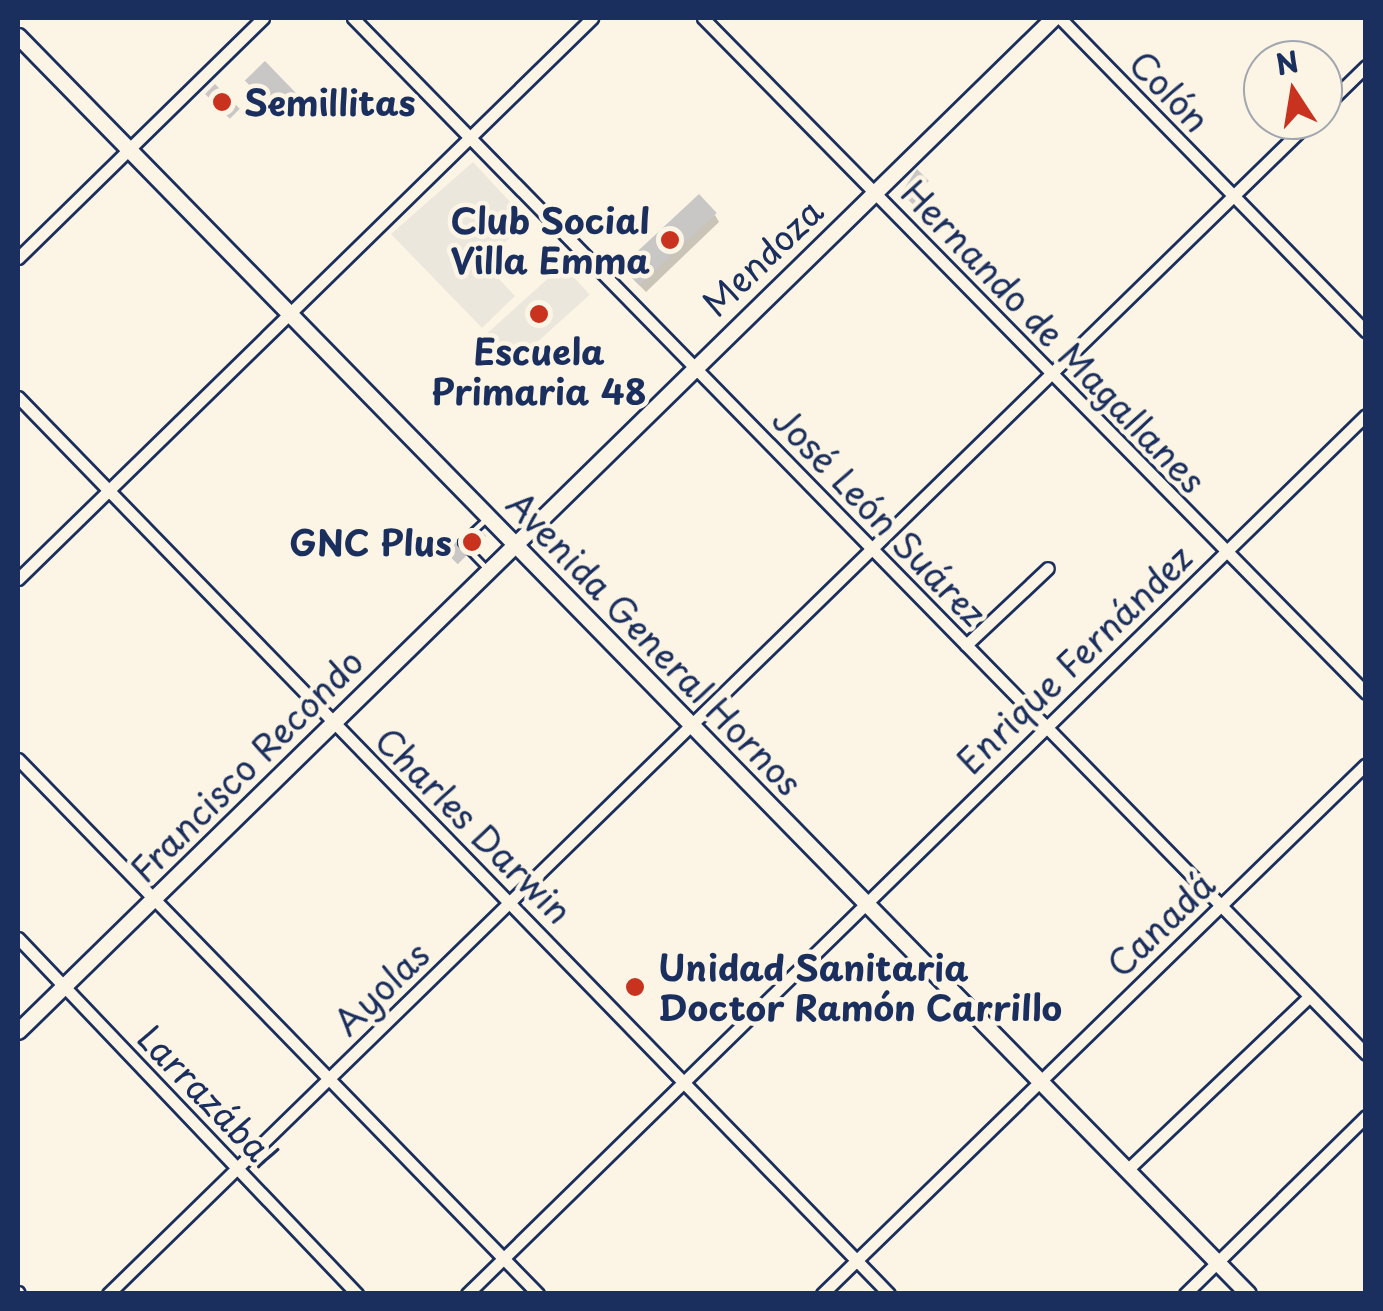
<!DOCTYPE html>
<html>
<head>
<meta charset="utf-8">
<style>
	body { margin:0 }
	#map { position:relative; width:1383px; height:1311px; overflow:hidden; background:#fcf5e5; font-family:"Playpen Sans",sans-serif }
	div>[style] { position:absolute }
	.built>* { inset:0; background:#ece7dc; transform-origin:0 0 }
	.shadow>* { inset:0; background:#0003 }
	.building>* { inset:0; background:#c8c7c6; transform-origin:0 0 }
	.roads { filter:drop-shadow(2px 0 #1b2f5e) drop-shadow(-2px 0 #1b2f5e) drop-shadow(0 2px #1b2f5e) drop-shadow(0 -2px #1b2f5e) }
	.lane>* { height:5px; margin:-2.5px; padding:0 2.5px; transform-origin:2.5px; border-radius:2.5px; background:#fcf5e5 }
	.street>* { height:11px; margin:-5.5px; padding:0 5.5px; transform-origin:5.5px; border-radius:5.5px; background:#fcf5e5 }
	.secondary>* { height:15px; margin:-7.5px; padding:0 7.5px; transform-origin:7.5px; border-radius:7.5px; background:#fcf5e5 }
	.dots>* { width:28px; height:28px; translate:-50% -50%; box-sizing:border-box; border:5px solid #fcf5e5; border-radius:50% }
	span { translate:-50% -50%; white-space:nowrap; text-align:center; line-height:1.15; -webkit-text-stroke:9px #fcf5e5; paint-order:stroke }
	.street-label { font-size:35px; color:#1b2f5e }
	.poi-label { font-size:35px; color:#1b2f5e; font-weight:700 }
	.left { translate:0 -50%; text-align:left }
	.right { translate:-100% -50%; text-align:right }
	.frame { position:absolute; inset:0; border:20px solid #1b2f5e; pointer-events:none }
	.north { position:absolute; left:1243px; top:40px; width:100px; height:100px; box-sizing:border-box; background:#fcf5e5; border:2px solid #a2a6af; border-radius:50%; rotate:348deg; font-size:28px; font-weight:700; line-height:40px; text-align:center; color:#1b2f5e }
	.north::after { content:''; display:block; margin:auto; width:35px; height:45px; background:#c8321e; clip-path:polygon(50% 0,100% 100%,50% 72%,0 100%) }
</style>
</head>
<body>
<div id="map">
	<div class="built">
		<div style="clip-path:polygon(473px 162px,528px 221px,483px 262px,515px 296px,482px 328px,391px 234px)"></div>
		<div style="left:563px;top:265px;width:40px;height:102px;rotate:48deg"></div>
	</div>
	<div class="shadow">
		<div style="clip-path:polygon(265px 65px,300px 102px,284px 118px,251px 85px)"></div>
		<div style="clip-path:polygon(715px 215px,719px 222px,646px 292px,629px 275px,625px 268px)"></div>
	</div>
	<div class="building">
		<div style="left:265px;top:61px;width:49px;height:28px;rotate:46deg"></div>
		<div style="left:215px;top:84px;width:35px;height:14px;rotate:45deg"></div>
		<div style="clip-path:polygon(917px 169px,929px 181px,920px 189px,933px 202px,922px 213px,901px 193px)"></div>
		<div style="left:699px;top:194px;width:26px;height:106px;rotate:47deg"></div>
		<div style="left:474px;top:524px;width:17px;height:40px;rotate:45deg"></div>
	</div>
	<div class="roads">
		<div class="lane">
			<div style="left:487px;top:518px;width:35px;rotate:137deg"></div>
			<div style="left:461px;top:542px;width:37px;rotate:46deg"></div>
		</div>
		<div class="street">
			<div style="left:353px;top:18px;width:1449px;rotate:45.64deg"></div>
			<div style="left:703px;top:18px;width:946px;rotate:45.51deg"></div>
			<div style="left:1060px;top:18px;width:438px;rotate:45.7deg"></div>
			<div style="left:1323px;top:108px;width:60px;rotate:-44.3deg"></div>
			<div style="left:18px;top:258px;width:343px;rotate:-44.4deg"></div>
			<div style="left:18px;top:397px;width:1250px;rotate:45.84deg"></div>
			<div style="left:18px;top:579px;width:803px;rotate:-44.34deg"></div>
			<div style="left:966px;top:645px;width:112px;rotate:-43.2deg"></div>
			<div style="left:18px;top:759px;width:746px;rotate:45.81deg"></div>
			<div style="left:18px;top:938px;width:492px;rotate:46.4deg"></div>
			<div style="left:1126px;top:1171px;width:253px;rotate:-43.6deg"></div>
			<div style="left:18px;top:1292px;width:2px;rotate:63deg"></div>
			<div style="left:108px;top:1294px;width:1681px;rotate:-44.3deg"></div>
			<div style="left:467px;top:1294px;width:1257px;rotate:-44.36deg"></div>
			<div style="left:822px;top:1294px;width:759px;rotate:-44.25deg"></div>
			<div style="left:1185px;top:1294px;width:254px;rotate:-44.5deg"></div>
		</div>
		<div class="secondary">
			<div style="left:18px;top:36px;width:1759px;rotate:45.64deg"></div>
			<div style="left:18px;top:1031px;width:1448px;rotate:-44.38deg"></div>
		</div>
	</div>
	<div class="dots">
		<div style="left:222px;top:102px;background:#c8321e"></div>
		<div style="left:670px;top:240px;background:#c8321e"></div>
		<div style="left:539px;top:314px;background:#c8321e"></div>
		<div style="left:472px;top:542px;background:#c8321e"></div>
		<div style="left:635px;top:987px;background:#c8321e"></div>
	</div>
	<div class="street-label">
		<span style="left:1170px;top:91px;rotate:46deg">Colón</span>
		<span style="left:762px;top:257px;rotate:-44deg">Mendoza</span>
		<span style="left:1054px;top:336px;rotate:46deg">Hernando de Magallanes</span>
		<span style="left:880px;top:516px;rotate:46deg">José León Suárez</span>
		<span style="left:655px;top:643px;rotate:46deg">Avenida General Hornos</span>
		<span style="left:1074px;top:659px;rotate:-44deg">Enrique Fernández</span>
		<span style="left:246px;top:765px;rotate:-45deg">Francisco Recondo</span>
		<span style="left:474px;top:825px;rotate:45deg">Charles Darwin</span>
		<span style="left:1160px;top:924px;rotate:-44deg">Canadá</span>
		<span style="left:381px;top:988px;rotate:-44deg">Ayolas</span>
		<span style="left:208px;top:1096px;rotate:46deg">Larrazábal</span>
	</div>
	<div class="poi-label">
		<span class="left" style="left:244px;top:102px">Semillitas</span>
		<span class="right" style="left:650px;top:240px">Club Social<br>Villa Emma</span>
		<span style="left:539px;top:371px">Escuela<br>Primaria 48</span>
		<span class="right" style="left:452px;top:542px">GNC Plus</span>
		<span class="left" style="left:658px;top:987px">Unidad Sanitaria<br>Doctor Ramón Carrillo</span>
	</div>
	<div class="frame"></div>
	<div class="north">N</div>
</div>
</body>
</html>
